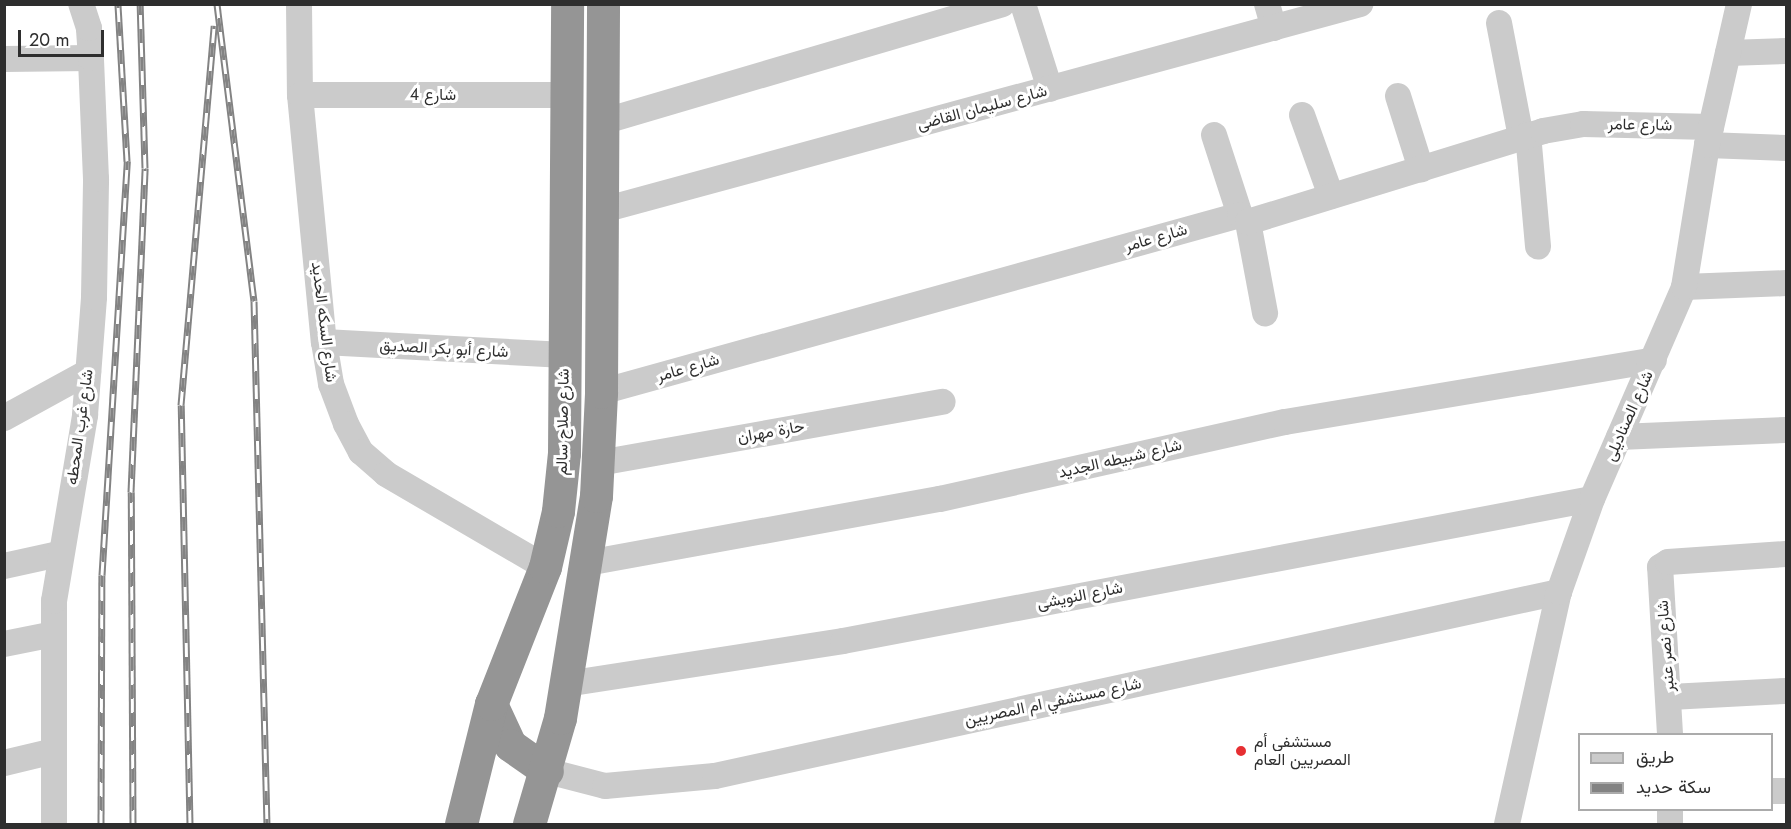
<!DOCTYPE html>
<html>
<head>
<meta charset="utf-8">
<style>
	body { margin:0 }
	#map { position:relative; width:1791px; height:829px; overflow:hidden; background:#fff; font-family:Jost,Vazirmatn,sans-serif }
	div>[style] { position:absolute }
	.street>* { height:26px; margin:-13px; padding:0 13px; transform-origin:13px; border-radius:13px; background:#cbcbcb }
	.highway>* { height:33px; margin:-16.5px; padding:0 16.5px; transform-origin:16.5px; border-radius:16.5px; background:#959595 }
	.rail>* { height:7px; margin-top:-3.5px; transform-origin:0; background:repeating-linear-gradient(90deg,#fff 0 14px,#838383 0 28px); box-sizing:border-box; border-block:2px solid #838383 }
	.dots>* { width:16px; height:16px; translate:-50% -50%; box-sizing:border-box; border:3px solid #fff; border-radius:50% }
	span { translate:-50% -50%; white-space:nowrap; text-align:center; line-height:1.15; -webkit-text-stroke:6px #fff; paint-order:stroke }
	.street-label { font-size:16px; color:#2e2e2e }
	.poi-label { font-size:16px; color:#2e2e2e }
	.left { translate:0 -50%; text-align:left }
	.frame { position:absolute; inset:0; border:6px solid #2e2e2e; pointer-events:none }
	.legend { position:absolute; left:1578px; top:733px; width:195px; height:78px; box-sizing:border-box; background:#fff; border:2px solid #ababab; margin:0; padding:8px 10px; list-style:none; font-size:18px; color:#2e2e2e }
	.legend li { display:flex; align-items:center; gap:12px; height:30px }
	.legend b { width:30px; border:2px solid #ababab }
	.scale { position:absolute; left:18px; top:30px; width:86px; height:27px; box-sizing:border-box; border:3px solid #2e2e2e; border-top:0; padding-left:8px; font-size:18px; line-height:21px; white-space:nowrap; color:#2e2e2e; -webkit-text-stroke:4px #fff; paint-order:stroke }
</style>
</head>
<body>
<div id="map">
	<div class="street">
		<div style="left:299px;top:4px;width:91px;rotate:89.4deg"></div>
		<div style="left:300px;top:95px;width:248px;rotate:84.5deg"></div>
		<div style="left:324px;top:342px;width:43px;rotate:80.5deg"></div>
		<div style="left:331px;top:384px;width:43px;rotate:69.4deg"></div>
		<div style="left:346px;top:424px;width:32px;rotate:62deg"></div>
		<div style="left:361px;top:452px;width:33px;rotate:41deg"></div>
		<div style="left:386px;top:474px;width:184px;rotate:30.3deg"></div>
		<div style="left:1023px;top:4px;width:89px;rotate:72.4deg"></div>
		<div style="left:1267px;top:4px;width:25px;rotate:74deg"></div>
		<div style="left:1499px;top:23px;width:116px;rotate:79.1deg"></div>
		<div style="left:1728px;top:53px;width:58px;rotate:-2deg"></div>
		<div style="left:4px;top:59px;width:87px;rotate:-0.7deg"></div>
		<div style="left:300px;top:95px;width:265px"></div>
		<div style="left:1398px;top:96px;width:77px;rotate:72.5deg"></div>
		<div style="left:1302px;top:115px;width:86px;rotate:70.3deg"></div>
		<div style="left:602px;top:122px;width:417px;rotate:-16.4deg"></div>
		<div style="left:1528px;top:134px;width:113px;rotate:84.9deg"></div>
		<div style="left:1214px;top:135px;width:84px;rotate:72deg"></div>
		<div style="left:1707px;top:145px;width:79px;rotate:2.2deg"></div>
		<div style="left:603px;top:210px;width:785px;rotate:-15.22deg"></div>
		<div style="left:1248px;top:222px;width:93px;rotate:79.4deg"></div>
		<div style="left:1684px;top:287px;width:102px;rotate:-2.2deg"></div>
		<div style="left:324px;top:342px;width:241px;rotate:3.1deg"></div>
		<div style="left:601px;top:392px;width:663px;rotate:-15.48deg"></div>
		<div style="left:1240px;top:215px;width:11px;rotate:41deg"></div>
		<div style="left:1248px;top:222px;width:309px;rotate:-17.1deg"></div>
		<div style="left:1543px;top:131px;width:41px;rotate:-9.9deg"></div>
		<div style="left:1583px;top:124px;width:128px;rotate:1.3deg"></div>
		<div style="left:4px;top:418px;width:96px;rotate:-28.7deg"></div>
		<div style="left:1619px;top:437px;width:167px;rotate:-2.4deg"></div>
		<div style="left:599px;top:463px;width:349px;rotate:-10.1deg"></div>
		<div style="left:587px;top:563px;width:359px;rotate:-10.3deg"></div>
		<div style="left:940px;top:499px;width:353px;rotate:-12.6deg"></div>
		<div style="left:1285px;top:422px;width:374px;rotate:-9.5deg"></div>
		<div style="left:4px;top:566px;width:56px;rotate:-12.3deg"></div>
		<div style="left:4px;top:644px;width:51px;rotate:-11.3deg"></div>
		<div style="left:566px;top:684px;width:280px;rotate:-8.8deg"></div>
		<div style="left:843px;top:641px;width:762px;rotate:-10.74deg"></div>
		<div style="left:1670px;top:697px;width:116px;rotate:-3deg"></div>
		<div style="left:1670px;top:734px;width:167px;rotate:-93.4deg"></div>
		<div style="left:1660px;top:567px;width:9px;rotate:-32deg"></div>
		<div style="left:1668px;top:562px;width:118px;rotate:-3.9deg"></div>
		<div style="left:4px;top:763px;width:51px;rotate:-13.5deg"></div>
		<div style="left:547px;top:771px;width:60px;rotate:14.5deg"></div>
		<div style="left:605px;top:786px;width:110px;rotate:-5.2deg"></div>
		<div style="left:715px;top:776px;width:864px;rotate:-12.3deg"></div>
		<div style="left:1772px;top:791px;width:14px"></div>
		<div style="left:54px;top:824px;width:223px;rotate:-90deg"></div>
		<div style="left:54px;top:601px;width:189px;rotate:-80.5deg"></div>
		<div style="left:85px;top:415px;width:118px;rotate:-85.6deg"></div>
		<div style="left:94px;top:297px;width:118px;rotate:-89deg"></div>
		<div style="left:96px;top:179px;width:121px;rotate:-92.4deg"></div>
		<div style="left:91px;top:58px;width:30px;rotate:-94deg"></div>
		<div style="left:89px;top:28px;width:25px;rotate:-108deg"></div>
		<div style="left:1507px;top:824px;width:238px;rotate:-77.4deg"></div>
		<div style="left:1559px;top:592px;width:99px;rotate:-70.5deg"></div>
		<div style="left:1592px;top:499px;width:231px;rotate:-66.5deg"></div>
		<div style="left:1684px;top:287px;width:144px;rotate:-80.8deg"></div>
		<div style="left:1707px;top:145px;width:145px;rotate:-77.2deg"></div>
		<div style="left:1670px;top:824px;width:14px;rotate:-90deg"></div>
	</div>
	<div class="highway">
		<div style="left:491px;top:704px;width:45px;rotate:65.1deg"></div>
		<div style="left:510px;top:745px;width:45px;rotate:35.1deg"></div>
		<div style="left:461px;top:824px;width:124px;rotate:-76deg"></div>
		<div style="left:491px;top:704px;width:147px;rotate:-68.5deg"></div>
		<div style="left:545px;top:567px;width:57px;rotate:-76.9deg"></div>
		<div style="left:558px;top:511px;width:58px;rotate:-84.1deg"></div>
		<div style="left:564px;top:453px;width:449px;rotate:-89.6deg"></div>
		<div style="left:529px;top:824px;width:110px;rotate:-73.7deg"></div>
		<div style="left:560px;top:718px;width:225px;rotate:-80.8deg"></div>
		<div style="left:596px;top:496px;width:104px;rotate:-87.2deg"></div>
		<div style="left:601px;top:392px;width:388px;rotate:-89.7deg"></div>
	</div>
	<div class="rail">
		<div style="left:217px;top:4px;width:299px;rotate:82.9deg"></div>
		<div style="left:254px;top:301px;width:523px;rotate:88.58deg"></div>
		<div style="left:101px;top:824px;width:249px;rotate:-89.8deg"></div>
		<div style="left:102px;top:575px;width:415px;rotate:-86.5deg"></div>
		<div style="left:127px;top:161px;width:157px;rotate:-93.3deg"></div>
		<div style="left:133px;top:824px;width:332px;rotate:-90.3deg"></div>
		<div style="left:131px;top:492px;width:324px;rotate:-87.5deg"></div>
		<div style="left:145px;top:168px;width:164px;rotate:-91.7deg"></div>
		<div style="left:190px;top:824px;width:419px;rotate:-91.2deg"></div>
		<div style="left:181px;top:405px;width:381px;rotate:-85deg"></div>
	</div>
	<div class="dots">
		<div style="left:1241px;top:751px;background:#e62f32"></div>
	</div>
	<div class="street-label">
		<span style="left:433px;top:95px">شارع 4</span>
		<span style="left:982px;top:108px;rotate:-15deg">شارع سليمان القاضى</span>
		<span style="left:1640px;top:125px;rotate:1deg">شارع عامر</span>
		<span style="left:1156px;top:238px;rotate:-16deg">شارع عامر</span>
		<span style="left:324px;top:322px;rotate:83deg">شارع السكه الحديد</span>
		<span style="left:444px;top:349px;rotate:3deg">شارع أبو بكر الصديق</span>
		<span style="left:688px;top:368px;rotate:-16deg">شارع عامر</span>
		<span style="left:1629px;top:416px;rotate:-66deg">شارع الصناديلى</span>
		<span style="left:563px;top:422px;rotate:-89deg">شارع صلاح سالم</span>
		<span style="left:80px;top:427px;rotate:-82deg">شارع غرب المحطه</span>
		<span style="left:771px;top:432px;rotate:-10deg">حارة مهران</span>
		<span style="left:1120px;top:459px;rotate:-13deg">شارع شبيطه الجديد</span>
		<span style="left:1080px;top:596px;rotate:-11deg">شارع النويشى</span>
		<span style="left:1666px;top:646px;rotate:-94deg">شارع نصر عنبر</span>
		<span style="left:1053px;top:702px;rotate:-12deg">شارع مستشفي ام المصريين</span>
	</div>
	<div class="poi-label">
		<span class="left" style="left:1254px;top:751px">مستشفى أم<br>المصريين العام</span>
	</div>
	<div class="frame"></div>
	<ul class="legend">
	<li><b style="height:8px;background:#cbcbcb"></b>طريق</li>
	<li><b style="height:8px;background:#838383"></b>سكة حديد</li>
	</ul>
	<div class="scale">20 m</div>
</div>
</body>
</html>
